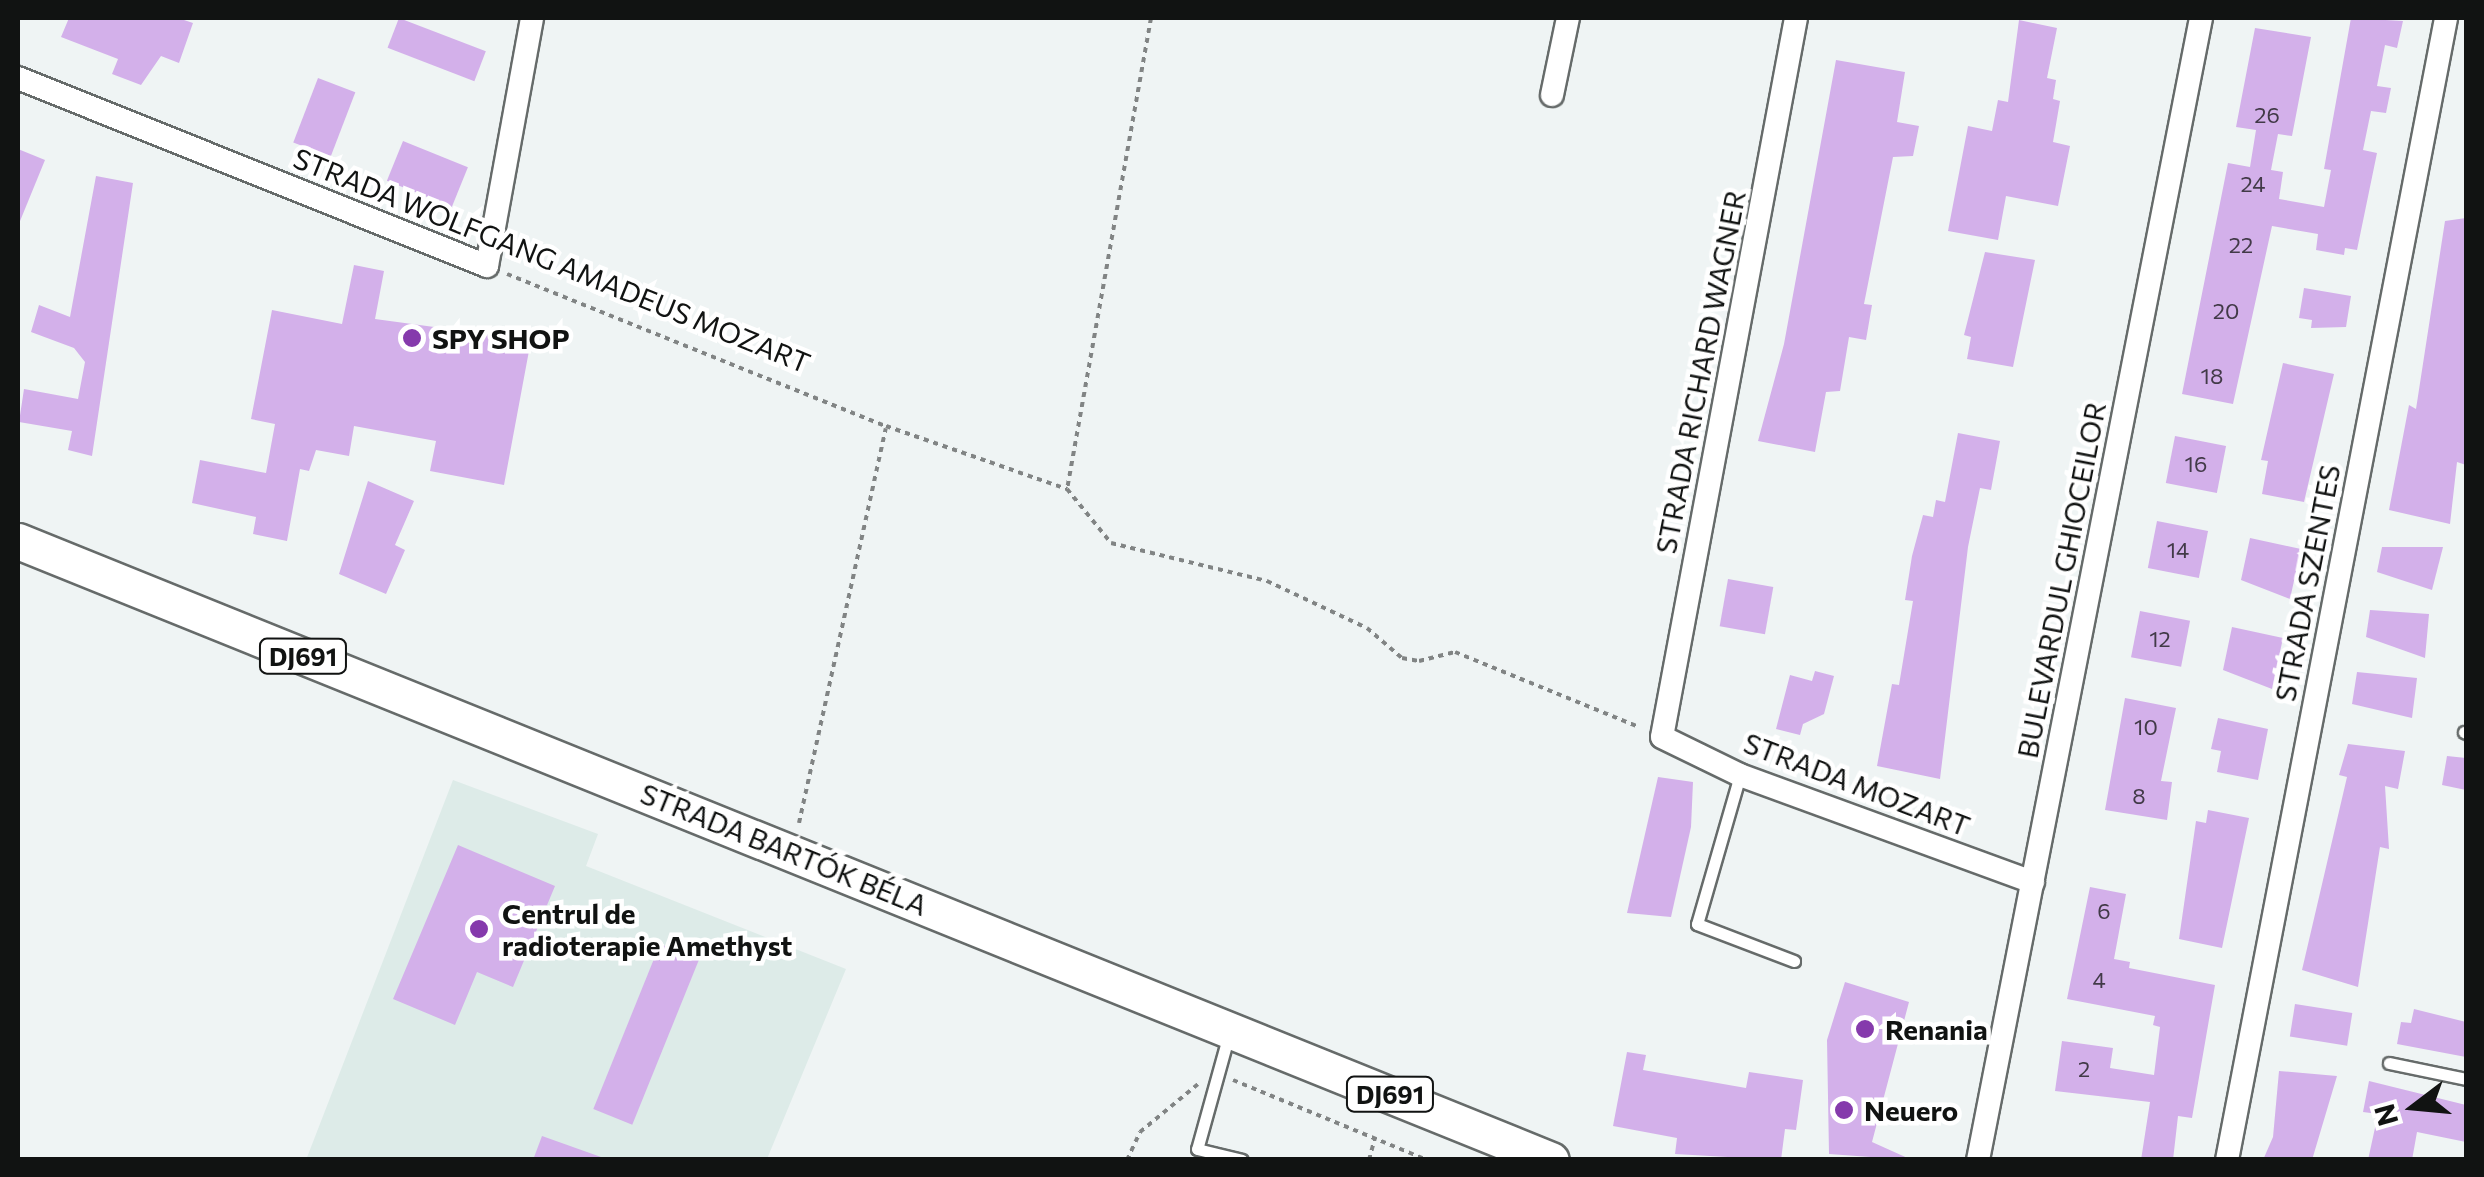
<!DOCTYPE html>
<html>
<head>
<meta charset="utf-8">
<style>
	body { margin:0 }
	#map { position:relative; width:2484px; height:1177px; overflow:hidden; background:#eff4f4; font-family:Commissioner,sans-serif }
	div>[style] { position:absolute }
	.built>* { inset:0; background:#ddebe8 }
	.building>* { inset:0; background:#d3b0ea; transform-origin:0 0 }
	.path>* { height:4px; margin-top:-2px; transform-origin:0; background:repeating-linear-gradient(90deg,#818484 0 5px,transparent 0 10px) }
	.roads { filter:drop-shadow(2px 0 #666b6a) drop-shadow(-2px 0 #666b6a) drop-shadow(0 2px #666b6a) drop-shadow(0 -2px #666b6a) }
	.service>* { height:11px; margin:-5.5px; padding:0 5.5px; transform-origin:5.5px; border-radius:5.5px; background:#fff }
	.minor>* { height:22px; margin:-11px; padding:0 11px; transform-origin:11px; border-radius:11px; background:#fff }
	.primary>* { height:35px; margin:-17.5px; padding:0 17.5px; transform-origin:17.5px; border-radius:17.5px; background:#fff }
	.dots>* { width:28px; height:28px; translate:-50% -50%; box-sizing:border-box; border:5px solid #fff; border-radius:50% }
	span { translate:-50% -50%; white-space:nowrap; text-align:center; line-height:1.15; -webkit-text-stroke:9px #fff; paint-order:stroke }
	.number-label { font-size:22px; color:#423a48 }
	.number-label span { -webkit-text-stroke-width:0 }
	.shield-label span { padding:2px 8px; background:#fff; border:2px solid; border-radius:8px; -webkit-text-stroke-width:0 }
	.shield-label { font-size:25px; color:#111312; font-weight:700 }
	.street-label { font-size:28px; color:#111312 }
	.poi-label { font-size:28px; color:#111312; font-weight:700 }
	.left { translate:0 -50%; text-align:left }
	.frame { position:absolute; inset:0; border:20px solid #111312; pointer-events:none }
	.north { position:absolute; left:2364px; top:1057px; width:100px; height:100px; -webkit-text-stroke:8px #fff; paint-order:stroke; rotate:254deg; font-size:28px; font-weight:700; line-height:40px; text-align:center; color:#111312 }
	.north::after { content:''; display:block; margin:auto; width:35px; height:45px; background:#111312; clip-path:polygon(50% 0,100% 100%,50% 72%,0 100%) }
</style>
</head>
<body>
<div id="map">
	<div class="built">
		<div style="clip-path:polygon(453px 780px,598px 834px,586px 866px,846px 969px,767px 1159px,306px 1160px)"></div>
	</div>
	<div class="building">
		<div style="clip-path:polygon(69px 18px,178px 18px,193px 23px,179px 63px,161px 56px,141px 85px,112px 74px,118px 59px,61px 37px)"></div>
		<div style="left:399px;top:18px;width:93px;height:32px;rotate:21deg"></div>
		<div style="clip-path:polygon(2351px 18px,2403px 21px,2397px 48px,2385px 45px,2377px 86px,2391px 88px,2386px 113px,2371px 111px,2363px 150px,2377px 153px,2357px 250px,2345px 248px,2344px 255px,2316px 250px,2318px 234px,2272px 226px,2233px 404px,2182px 394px,2228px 163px,2250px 167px,2256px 130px,2236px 127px,2255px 28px,2311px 37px,2292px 136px,2278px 134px,2271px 170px,2283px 172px,2279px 199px,2324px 207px,2331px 170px,2324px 169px)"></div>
		<div style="clip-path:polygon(2019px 20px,2057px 28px,2047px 78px,2056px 80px,2053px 99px,2060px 101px,2053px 142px,2070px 146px,2058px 206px,2006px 196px,1998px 240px,1948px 231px,1968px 126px,1992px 131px,1998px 100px,2008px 102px)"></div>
		<div style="clip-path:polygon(1836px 60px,1905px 72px,1897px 122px,1919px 126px,1913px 156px,1893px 157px,1864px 304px,1872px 305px,1866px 340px,1849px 337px,1840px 391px,1826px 392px,1815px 452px,1758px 441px,1784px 344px)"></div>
		<div style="left:318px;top:78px;width:40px;height:69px;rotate:21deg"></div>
		<div style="left:403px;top:141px;width:70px;height:43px;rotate:22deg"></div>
		<div style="clip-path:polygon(18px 149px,45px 160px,18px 226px)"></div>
		<div style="clip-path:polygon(96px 176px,133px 183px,92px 456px,68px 450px,72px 431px,19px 422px,24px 389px,78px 399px,85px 362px,74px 348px,31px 332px,39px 305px,70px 317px)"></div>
		<div style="clip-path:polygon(2466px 218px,2466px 465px,2457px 462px,2450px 524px,2389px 510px,2409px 405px,2416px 409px,2445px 221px)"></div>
		<div style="clip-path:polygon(1985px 252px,2035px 260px,2013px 367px,1967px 359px,1971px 337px,1964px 335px)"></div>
		<div style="clip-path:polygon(354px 265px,384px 271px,375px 319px,531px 340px,504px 485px,430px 471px,436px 441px,354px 426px,349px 456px,316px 450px,309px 471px,300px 469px,287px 541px,253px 534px,256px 517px,192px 503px,200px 460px,266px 473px,275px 424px,251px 419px,272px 310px,342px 324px)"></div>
		<div style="clip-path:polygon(2304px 288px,2351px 296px,2346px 327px,2311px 328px,2312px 320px,2299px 318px)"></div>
		<div style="clip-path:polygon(2283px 363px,2334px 374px,2304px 502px,2262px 494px,2268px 461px,2261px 460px)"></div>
		<div style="clip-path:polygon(1958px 433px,2000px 441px,1991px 490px,1980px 488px,1968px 547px,1940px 779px,1877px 766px,1892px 684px,1899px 685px,1913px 601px,1905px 600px,1912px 556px,1923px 515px,1933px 517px,1936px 500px,1945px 502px)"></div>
		<div style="left:2175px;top:436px;width:52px;height:48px;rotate:11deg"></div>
		<div style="clip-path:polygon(368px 481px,414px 501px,395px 545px,405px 550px,386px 594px,339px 574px)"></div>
		<div style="left:2157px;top:521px;width:52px;height:48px;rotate:11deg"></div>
		<div style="clip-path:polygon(2250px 538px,2301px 549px,2290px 599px,2241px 580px)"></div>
		<div style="clip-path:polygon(2382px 547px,2443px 547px,2432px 590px,2377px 572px)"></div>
		<div style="left:1728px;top:579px;width:46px;height:48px;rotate:10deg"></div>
		<div style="clip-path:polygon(2370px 610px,2429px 614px,2425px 658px,2366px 637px)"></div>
		<div style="left:2140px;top:611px;width:51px;height:47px;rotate:11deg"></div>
		<div style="clip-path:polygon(2232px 627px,2283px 638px,2272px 689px,2223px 670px)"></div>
		<div style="clip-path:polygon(1815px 671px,1834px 676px,1824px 714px,1803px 724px,1800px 735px,1776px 729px,1790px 675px,1812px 681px)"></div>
		<div style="clip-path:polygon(2357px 672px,2417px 678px,2412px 718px,2352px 704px)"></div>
		<div style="clip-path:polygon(2125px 698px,2176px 708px,2161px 781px,2172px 782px,2167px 820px,2105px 810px)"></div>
		<div style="clip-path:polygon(2218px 718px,2268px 729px,2258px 780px,2217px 772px,2221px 751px,2211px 749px)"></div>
		<div style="clip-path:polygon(2348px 744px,2405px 751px,2398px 789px,2385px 786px,2389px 849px,2380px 847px,2358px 987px,2302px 970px,2347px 777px,2339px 775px)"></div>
		<div style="clip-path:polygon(2447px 756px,2466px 758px,2466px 790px,2442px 785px)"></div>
		<div style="clip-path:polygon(1658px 777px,1693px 782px,1691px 827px,1671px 917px,1627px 913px)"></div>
		<div style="clip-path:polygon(2208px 810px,2249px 818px,2222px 948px,2179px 939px,2196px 821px,2206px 823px)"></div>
		<div style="clip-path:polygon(458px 845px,555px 886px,513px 987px,477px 972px,455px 1025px,393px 999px)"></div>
		<div style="clip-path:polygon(2090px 887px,2126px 894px,2114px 959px,2130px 962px,2129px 968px,2215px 985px,2192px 1118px,2178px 1116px,2173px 1160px,2141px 1160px,2150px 1102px,2055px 1091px,2062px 1041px,2113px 1048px,2110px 1068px,2154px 1075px,2160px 1027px,2153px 1025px,2155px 1016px,2067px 999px)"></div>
		<div style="left:660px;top:944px;width:42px;height:178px;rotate:22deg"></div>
		<div style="clip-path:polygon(1845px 982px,1909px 1002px,1872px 1142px,1912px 1160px,1829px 1154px,1827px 1040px)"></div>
		<div style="left:2295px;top:1004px;width:58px;height:33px;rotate:9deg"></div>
		<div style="clip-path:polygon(2414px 1009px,2466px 1022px,2466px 1057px,2397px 1044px,2401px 1022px,2411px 1023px)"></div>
		<div style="clip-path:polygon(1627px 1052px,1646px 1055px,1643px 1070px,1746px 1088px,1749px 1072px,1803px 1080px,1796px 1130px,1785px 1129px,1781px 1160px,1675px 1154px,1677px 1138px,1613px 1126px)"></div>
		<div style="clip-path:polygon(2279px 1071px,2337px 1076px,2312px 1160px,2263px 1160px,2273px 1137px)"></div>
		<div style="clip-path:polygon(2369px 1081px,2466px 1105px,2466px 1142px,2417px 1132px,2412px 1160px,2368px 1160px,2378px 1114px,2363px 1112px)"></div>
		<div style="clip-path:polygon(542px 1136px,601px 1157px,601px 1160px,533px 1160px)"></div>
	</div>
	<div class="path">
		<div style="left:1151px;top:18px;width:478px;rotate:100.1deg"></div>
		<div style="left:1067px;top:489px;width:70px;rotate:50.8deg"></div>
		<div style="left:1111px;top:543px;width:161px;rotate:13.7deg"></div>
		<div style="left:1267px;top:581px;width:110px;rotate:25.2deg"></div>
		<div style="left:1367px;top:628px;width:46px;rotate:40.6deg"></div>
		<div style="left:1402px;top:658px;width:17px;rotate:10deg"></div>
		<div style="left:1419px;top:661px;width:37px;rotate:-14deg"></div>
		<div style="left:1455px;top:652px;width:199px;rotate:22.2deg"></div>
		<div style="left:507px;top:274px;width:408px;rotate:21.9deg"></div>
		<div style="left:886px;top:426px;width:192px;rotate:19.2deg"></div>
		<div style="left:799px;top:823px;width:404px;rotate:-77.6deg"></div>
		<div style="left:1233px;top:1080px;width:210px;rotate:22.4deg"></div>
		<div style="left:1127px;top:1160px;width:31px;rotate:-65deg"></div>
		<div style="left:1140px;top:1132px;width:75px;rotate:-39.6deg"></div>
		<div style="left:1369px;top:1160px;width:23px;rotate:-75deg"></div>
	</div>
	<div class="roads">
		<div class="service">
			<div style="left:2464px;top:732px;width:2px;rotate:27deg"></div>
			<div style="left:1740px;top:775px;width:155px;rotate:106.1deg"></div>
			<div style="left:1697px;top:924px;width:104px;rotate:20.9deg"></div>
			<div style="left:1229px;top:1034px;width:119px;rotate:105.5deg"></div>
			<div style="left:1197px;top:1149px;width:46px;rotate:13.7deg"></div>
			<div style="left:2389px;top:1063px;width:79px;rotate:11.7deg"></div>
		</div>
		<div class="minor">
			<div style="left:1796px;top:18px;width:731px;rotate:100.56deg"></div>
			<div style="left:1662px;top:737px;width:87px;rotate:26deg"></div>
			<div style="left:1740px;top:775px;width:312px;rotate:20.1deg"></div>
			<div style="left:18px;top:78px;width:505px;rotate:21.84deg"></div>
			<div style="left:487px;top:266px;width:252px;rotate:-79.7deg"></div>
			<div style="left:1552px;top:95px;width:79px;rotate:-78.3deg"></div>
			<div style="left:1978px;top:1160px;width:1164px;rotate:-78.95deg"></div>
			<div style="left:2227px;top:1160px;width:1163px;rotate:-79.14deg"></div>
		</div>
		<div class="primary">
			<div style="left:18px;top:541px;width:1653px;rotate:21.99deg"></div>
		</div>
	</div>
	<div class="dots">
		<div style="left:412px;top:338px;background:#853aac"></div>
		<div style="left:479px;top:929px;background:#853aac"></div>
		<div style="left:1865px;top:1029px;background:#853aac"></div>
		<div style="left:1844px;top:1110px;background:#853aac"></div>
	</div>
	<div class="number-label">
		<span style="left:2267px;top:115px">26</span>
		<span style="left:2253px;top:184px">24</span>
		<span style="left:2241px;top:245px">22</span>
		<span style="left:2226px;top:311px">20</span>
		<span style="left:2212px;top:376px">18</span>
		<span style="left:2196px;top:464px">16</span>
		<span style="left:2178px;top:550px">14</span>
		<span style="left:2160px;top:639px">12</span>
		<span style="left:2146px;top:727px">10</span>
		<span style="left:2139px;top:796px">8</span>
		<span style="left:2104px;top:911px">6</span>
		<span style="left:2099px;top:980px">4</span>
		<span style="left:2084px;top:1069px">2</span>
	</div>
	<div class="shield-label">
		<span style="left:303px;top:656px">DJ691</span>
		<span style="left:1390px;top:1094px">DJ691</span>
	</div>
	<div class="street-label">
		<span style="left:552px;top:260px;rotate:22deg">STRADA WOLFGANG AMADEUS MOZART</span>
		<span style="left:1700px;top:372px;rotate:-79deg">STRADA RICHARD WAGNER</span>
		<span style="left:2061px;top:580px;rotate:-79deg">BULEVARDUL GHIOCEILOR</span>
		<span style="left:2307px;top:583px;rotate:-79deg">STRADA SZENTES</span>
		<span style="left:1857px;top:784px;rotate:21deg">STRADA MOZART</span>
		<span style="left:784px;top:849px;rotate:22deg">STRADA BARTÓK BÉLA</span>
	</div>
	<div class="poi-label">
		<span class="left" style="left:432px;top:338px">SPY SHOP</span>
		<span class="left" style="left:502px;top:929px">Centrul de<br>radioterapie Amethyst</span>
		<span class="left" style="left:1885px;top:1029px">Renania</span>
		<span class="left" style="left:1864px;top:1110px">Neuero</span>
	</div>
	<div class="frame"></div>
	<div class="north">N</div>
</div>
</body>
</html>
